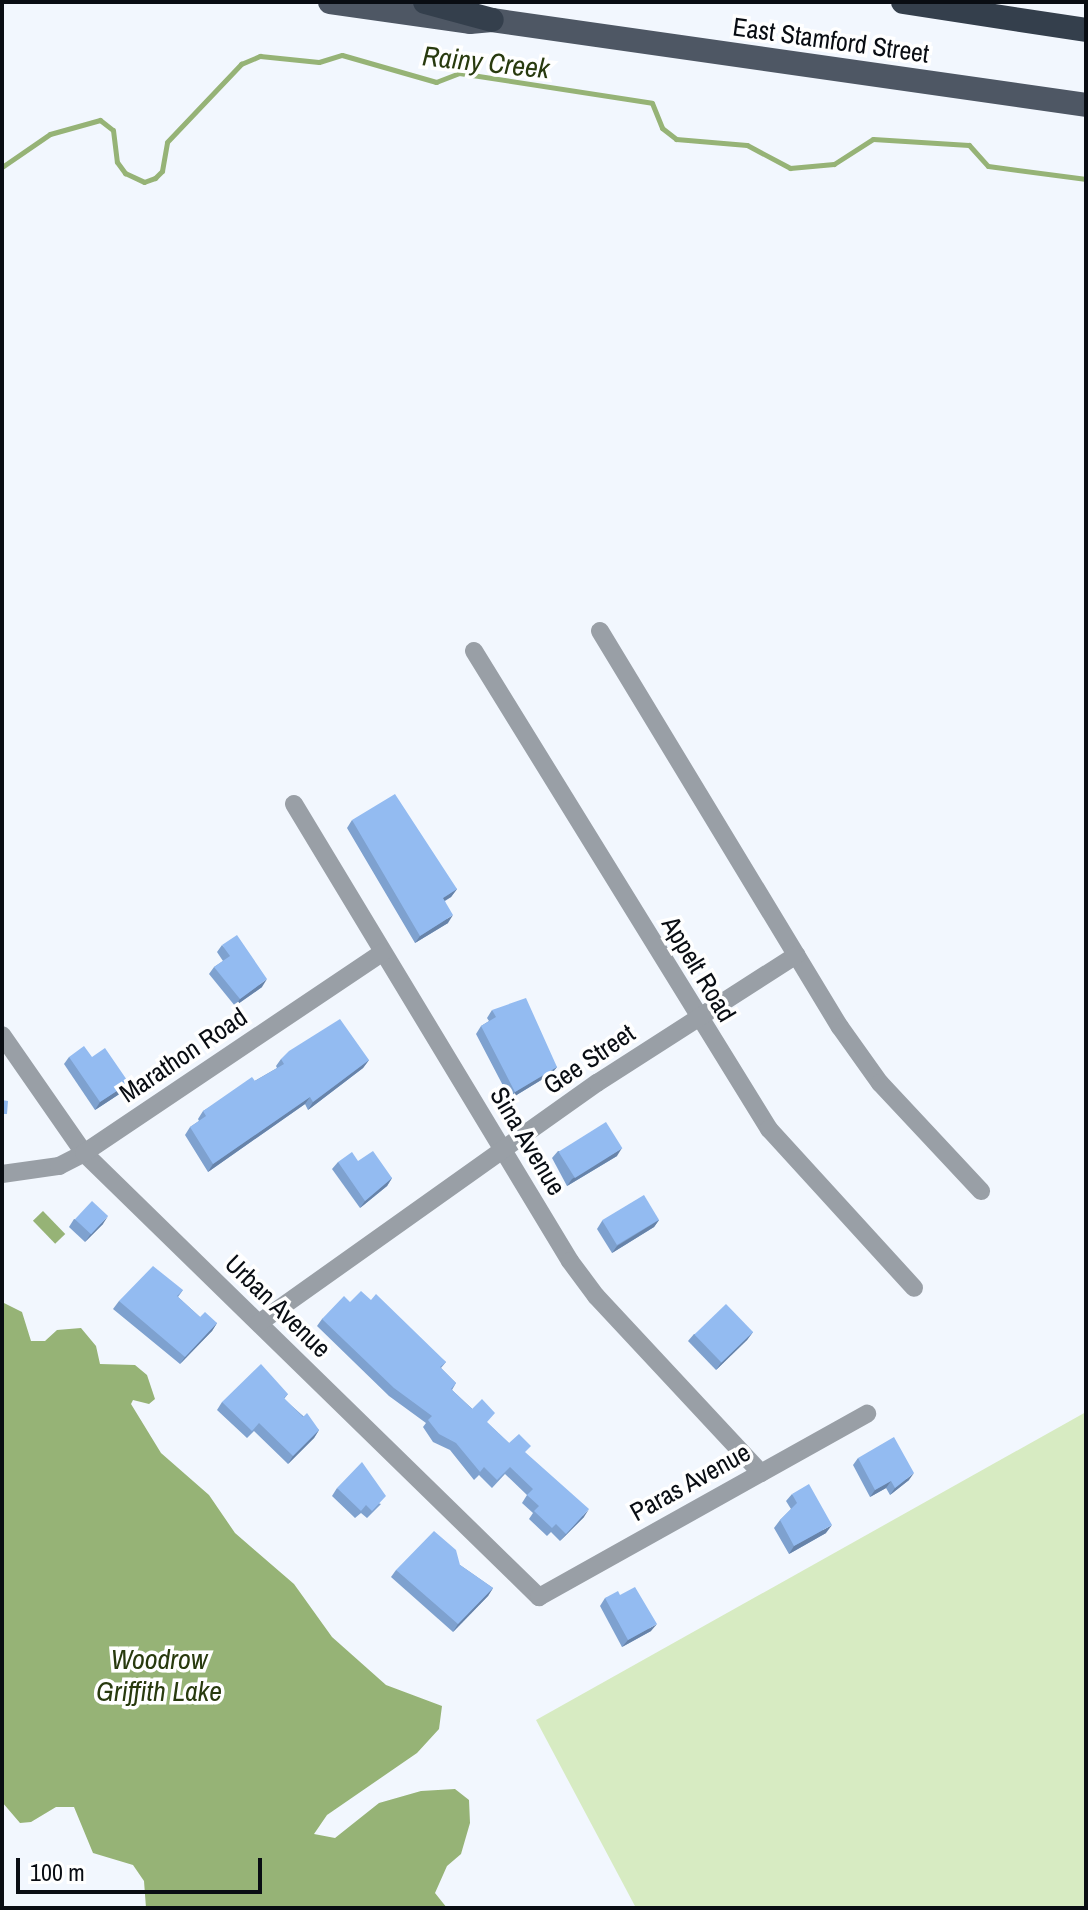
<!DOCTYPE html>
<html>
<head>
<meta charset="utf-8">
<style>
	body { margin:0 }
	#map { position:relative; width:1088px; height:1910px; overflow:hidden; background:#f2f7fe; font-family:"Archivo Narrow",sans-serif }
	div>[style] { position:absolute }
	.green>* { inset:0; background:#d7ebc2 }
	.water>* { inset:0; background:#96b376; transform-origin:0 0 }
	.stream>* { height:5px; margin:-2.5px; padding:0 2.5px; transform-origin:2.5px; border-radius:2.5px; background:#96b376 }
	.minor>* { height:18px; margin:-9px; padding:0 9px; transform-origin:9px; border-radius:9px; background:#999fa6 }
	.major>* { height:24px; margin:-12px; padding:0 12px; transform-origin:12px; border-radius:12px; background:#4e5764 }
	.highway>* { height:24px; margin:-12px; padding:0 12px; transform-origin:12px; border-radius:12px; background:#343f4c }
	.wall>* { inset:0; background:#7ea1cf }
	.shaded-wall>* { inset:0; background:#6783a9 }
	.building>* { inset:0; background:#93bbf1; transform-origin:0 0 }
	span { translate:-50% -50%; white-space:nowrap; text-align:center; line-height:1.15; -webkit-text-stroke:7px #fff; paint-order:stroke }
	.street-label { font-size:26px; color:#090d13 }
	.water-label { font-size:28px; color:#283a0e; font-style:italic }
	.frame { position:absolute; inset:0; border:4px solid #090d13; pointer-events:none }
	.scale { position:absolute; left:16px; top:1858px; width:246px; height:36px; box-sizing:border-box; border:4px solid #090d13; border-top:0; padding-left:10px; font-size:24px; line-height:28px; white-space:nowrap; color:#090d13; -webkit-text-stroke:6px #fff; paint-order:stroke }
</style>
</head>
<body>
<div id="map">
	<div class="green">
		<div style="clip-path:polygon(1086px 1412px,1086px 1908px,636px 1908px,536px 1720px)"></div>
	</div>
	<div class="water">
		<div style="left:43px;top:1211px;width:32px;height:14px;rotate:46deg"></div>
		<div style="clip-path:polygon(2px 1302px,22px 1312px,31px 1341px,45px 1341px,57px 1330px,81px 1328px,96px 1346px,100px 1364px,135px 1365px,147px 1375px,155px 1399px,149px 1404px,133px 1400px,131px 1404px,161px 1453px,209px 1495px,235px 1533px,294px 1584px,332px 1637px,386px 1685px,442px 1706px,439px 1729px,417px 1753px,327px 1815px,314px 1834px,335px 1838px,379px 1803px,421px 1791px,455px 1789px,469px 1800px,470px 1823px,461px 1854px,447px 1866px,435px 1893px,447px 1908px,146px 1908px,144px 1881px,133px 1865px,93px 1853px,74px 1807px,56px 1807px,31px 1822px,20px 1823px,2px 1802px)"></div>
	</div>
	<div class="stream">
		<div style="left:2px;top:167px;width:58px;rotate:-34.5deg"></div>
		<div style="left:50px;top:134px;width:52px;rotate:-15.6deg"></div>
		<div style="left:100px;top:120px;width:16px;rotate:38deg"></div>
		<div style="left:113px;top:130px;width:32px;rotate:83deg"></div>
		<div style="left:117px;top:162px;width:14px;rotate:54deg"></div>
		<div style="left:125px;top:173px;width:21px;rotate:25deg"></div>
		<div style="left:144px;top:182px;width:12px;rotate:-20deg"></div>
		<div style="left:155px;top:178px;width:10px;rotate:-45deg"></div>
		<div style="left:162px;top:171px;width:29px;rotate:-80deg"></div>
		<div style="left:167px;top:142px;width:108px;rotate:-46.5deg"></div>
		<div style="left:241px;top:64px;width:21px;rotate:-23deg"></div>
		<div style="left:260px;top:56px;width:59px;rotate:5.8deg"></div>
		<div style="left:319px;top:62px;width:24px;rotate:-17deg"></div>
		<div style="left:342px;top:55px;width:98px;rotate:16deg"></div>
		<div style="left:436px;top:82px;width:25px;rotate:-21deg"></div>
		<div style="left:459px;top:73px;width:195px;rotate:8.8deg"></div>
		<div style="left:652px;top:103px;width:27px;rotate:68deg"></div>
		<div style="left:662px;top:128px;width:18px;rotate:38deg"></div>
		<div style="left:676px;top:139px;width:71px;rotate:4.8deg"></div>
		<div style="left:747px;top:145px;width:49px;rotate:28.1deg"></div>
		<div style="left:790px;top:168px;width:44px;rotate:-5.2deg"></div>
		<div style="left:834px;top:164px;width:46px;rotate:-32.7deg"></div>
		<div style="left:873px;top:139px;width:96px;rotate:3.6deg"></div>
		<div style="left:969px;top:145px;width:28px;rotate:48deg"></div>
		<div style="left:988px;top:166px;width:99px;rotate:7.6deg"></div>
	</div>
	<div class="minor">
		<div style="left:600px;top:631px;width:463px;rotate:58.8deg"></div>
		<div style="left:840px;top:1027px;width:69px;rotate:54.5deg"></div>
		<div style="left:880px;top:1083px;width:148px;rotate:46.9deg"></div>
		<div style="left:474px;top:651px;width:562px;rotate:58.32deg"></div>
		<div style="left:769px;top:1129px;width:215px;rotate:47.6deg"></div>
		<div style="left:294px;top:804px;width:534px;rotate:58.87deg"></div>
		<div style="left:570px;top:1261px;width:44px;rotate:53.4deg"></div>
		<div style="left:596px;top:1296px;width:242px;rotate:47deg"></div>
		<div style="left:2px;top:1035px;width:144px;rotate:55.2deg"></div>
		<div style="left:84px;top:1153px;width:636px;rotate:44.3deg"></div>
		<div style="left:539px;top:1597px;width:376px;rotate:-29.2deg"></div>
		<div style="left:2px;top:1174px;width:58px;rotate:-8deg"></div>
		<div style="left:59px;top:1166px;width:28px;rotate:-27deg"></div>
		<div style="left:84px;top:1153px;width:360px;rotate:-33.9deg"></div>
		<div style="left:259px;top:1323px;width:415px;rotate:-35.4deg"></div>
		<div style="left:597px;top:1083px;width:237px;rotate:-32.7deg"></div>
	</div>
	<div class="major">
		<div style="left:330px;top:2px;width:141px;rotate:8.1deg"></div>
		<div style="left:470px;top:22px;width:22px;rotate:-5deg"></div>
		<div style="left:492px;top:20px;width:600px;rotate:8.14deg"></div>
	</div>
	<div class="highway">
		<div style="left:425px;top:2px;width:69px;rotate:15deg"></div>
		<div style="left:903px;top:2px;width:185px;rotate:8.7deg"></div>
	</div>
	<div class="wall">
		<div style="clip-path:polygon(352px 820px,457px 889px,451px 897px,445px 901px,448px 923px,415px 943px,347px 828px)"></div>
		<div style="clip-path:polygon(222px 945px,262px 987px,235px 1006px,209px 974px,214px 967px,223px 961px,217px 952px)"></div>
		<div style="clip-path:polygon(492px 1010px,557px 1067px,551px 1074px,510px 1099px,476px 1034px,481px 1026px,489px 1021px,487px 1018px)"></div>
		<div style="clip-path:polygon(69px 1057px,92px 1057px,124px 1091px,95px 1110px,64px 1064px)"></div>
		<div style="clip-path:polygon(281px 1059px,369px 1060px,363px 1068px,308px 1110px,305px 1104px,208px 1172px,185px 1135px,190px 1127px,199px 1121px,198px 1119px,203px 1111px,277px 1068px,276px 1066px)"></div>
		<div style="clip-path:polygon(558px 1151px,617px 1156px,567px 1186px,552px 1158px)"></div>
		<div style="clip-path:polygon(358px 1161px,392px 1178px,387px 1186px,360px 1208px,332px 1169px,338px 1162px)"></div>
		<div style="clip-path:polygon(74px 1219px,103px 1224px,85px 1242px,69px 1227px)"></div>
		<div style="clip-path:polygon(659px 1220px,654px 1227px,612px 1253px,597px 1229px,602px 1221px)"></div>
		<div style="clip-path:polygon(183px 1290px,178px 1297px,200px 1317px,217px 1323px,212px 1331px,180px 1364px,113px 1309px,119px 1301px)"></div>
		<div style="clip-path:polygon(371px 1300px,446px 1362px,441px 1368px,456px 1383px,452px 1390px,509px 1443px,526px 1454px,584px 1517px,560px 1541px,551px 1532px,547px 1536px,529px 1519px,533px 1513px,522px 1503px,527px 1495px,505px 1474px,492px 1488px,479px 1475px,474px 1480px,450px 1450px,433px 1442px,423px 1427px,426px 1423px,389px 1396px,317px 1326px,322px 1319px,350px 1302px)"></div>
		<div style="clip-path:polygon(753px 1332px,747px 1340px,716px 1370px,688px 1341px,694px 1334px)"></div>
		<div style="clip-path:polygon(288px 1394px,284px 1399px,319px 1430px,314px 1438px,288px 1464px,254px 1431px,247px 1438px,217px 1410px,222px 1402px)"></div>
		<div style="clip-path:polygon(858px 1458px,909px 1480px,890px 1495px,886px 1488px,870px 1497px,853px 1465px)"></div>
		<div style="clip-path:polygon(337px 1488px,381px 1504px,367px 1518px,361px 1513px,355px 1518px,332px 1496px)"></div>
		<div style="clip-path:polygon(792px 1494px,826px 1533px,789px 1554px,774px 1528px,780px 1520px,791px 1509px,786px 1501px)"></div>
		<div style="clip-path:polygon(460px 1565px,493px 1588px,488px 1596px,453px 1632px,391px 1577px,396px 1570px)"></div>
		<div style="clip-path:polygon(620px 1595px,651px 1631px,622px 1647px,600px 1606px,605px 1598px)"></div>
	</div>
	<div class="shaded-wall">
		<div style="clip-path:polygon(457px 889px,451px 897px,437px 905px,443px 898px)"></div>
		<div style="clip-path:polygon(453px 915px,448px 923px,415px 943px,420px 936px)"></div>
		<div style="clip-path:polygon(267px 979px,262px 987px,235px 1006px,240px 999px)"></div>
		<div style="clip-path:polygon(369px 1060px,363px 1068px,308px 1110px,313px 1102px)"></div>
		<div style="clip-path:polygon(557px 1067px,551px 1074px,510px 1099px,515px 1092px)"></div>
		<div style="clip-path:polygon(129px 1083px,124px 1091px,95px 1110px,100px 1102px)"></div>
		<div style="clip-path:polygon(310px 1097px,305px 1104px,208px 1172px,213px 1164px)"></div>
		<div style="clip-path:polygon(622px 1148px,617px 1156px,567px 1186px,572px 1179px)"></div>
		<div style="clip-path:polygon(392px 1178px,387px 1186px,360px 1208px,365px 1201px)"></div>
		<div style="clip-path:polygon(108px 1216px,103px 1224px,85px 1242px,90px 1235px)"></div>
		<div style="clip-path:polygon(659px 1220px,654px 1227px,612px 1253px,617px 1246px)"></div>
		<div style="clip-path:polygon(217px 1323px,212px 1331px,180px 1364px,185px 1357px)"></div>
		<div style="clip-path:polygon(753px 1332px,747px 1340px,716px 1370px,721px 1363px)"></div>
		<div style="clip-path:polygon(319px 1430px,314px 1438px,288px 1464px,293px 1456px)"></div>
		<div style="clip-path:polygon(914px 1473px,909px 1480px,890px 1495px,895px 1488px)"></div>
		<div style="clip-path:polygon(891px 1481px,886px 1488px,870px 1497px,875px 1490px)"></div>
		<div style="clip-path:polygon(589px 1509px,584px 1517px,560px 1541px,566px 1534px)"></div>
		<div style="clip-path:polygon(832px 1525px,826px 1533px,789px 1554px,794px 1546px)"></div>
		<div style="clip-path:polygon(493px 1588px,488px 1596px,453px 1632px,458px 1624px)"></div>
		<div style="clip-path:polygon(657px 1624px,651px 1631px,622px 1647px,628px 1640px)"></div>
	</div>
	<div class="building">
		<div style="clip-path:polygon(395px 794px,457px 889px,443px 898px,453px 915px,420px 936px,352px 820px)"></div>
		<div style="clip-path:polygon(237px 935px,267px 979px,240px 999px,214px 967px,230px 956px,222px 945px)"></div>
		<div style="clip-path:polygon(526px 998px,557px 1067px,515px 1092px,481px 1026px,496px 1017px,492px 1010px)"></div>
		<div style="clip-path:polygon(340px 1019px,369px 1060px,313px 1102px,310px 1097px,213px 1164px,190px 1127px,206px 1116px,203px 1111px,252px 1077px,255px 1081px,284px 1064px,281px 1059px,289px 1051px)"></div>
		<div style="clip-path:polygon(84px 1046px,92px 1057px,105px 1048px,129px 1083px,100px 1102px,69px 1057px)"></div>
		<div style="clip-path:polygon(2px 1100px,8px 1101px,7px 1114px,2px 1114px)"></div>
		<div style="left:606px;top:1122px;width:31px;height:56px;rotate:58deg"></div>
		<div style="clip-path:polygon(373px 1151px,392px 1178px,365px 1201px,338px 1162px,352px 1152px,358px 1161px)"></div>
		<div style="left:644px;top:1195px;width:29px;height:49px;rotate:59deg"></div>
		<div style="left:92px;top:1201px;width:22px;height:25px;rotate:43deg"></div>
		<div style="clip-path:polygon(153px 1266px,183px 1290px,177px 1296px,200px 1317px,205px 1312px,217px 1323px,185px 1357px,119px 1301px)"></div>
		<div style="clip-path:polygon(361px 1291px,371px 1300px,376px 1294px,446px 1362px,440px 1367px,456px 1383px,451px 1389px,472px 1409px,482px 1399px,495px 1413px,487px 1422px,509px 1443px,519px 1434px,531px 1446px,525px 1452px,589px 1509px,566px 1534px,556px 1524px,552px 1528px,534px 1511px,539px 1506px,527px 1495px,533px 1489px,510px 1467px,497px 1480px,484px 1467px,480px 1472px,456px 1443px,439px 1434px,428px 1420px,432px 1416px,394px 1388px,322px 1319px,344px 1296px,350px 1302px)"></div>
		<div style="left:726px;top:1304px;width:39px;height:44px;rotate:46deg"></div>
		<div style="clip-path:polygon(261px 1364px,288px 1394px,284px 1398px,303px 1417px,307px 1413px,319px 1430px,293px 1456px,259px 1423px,252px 1431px,222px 1402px)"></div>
		<div style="clip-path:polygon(894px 1437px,914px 1473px,895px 1488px,891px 1481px,875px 1490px,858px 1458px)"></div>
		<div style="clip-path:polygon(362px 1462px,386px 1496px,372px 1511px,366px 1505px,361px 1511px,337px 1488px)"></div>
		<div style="clip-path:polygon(809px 1484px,832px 1525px,794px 1546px,780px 1520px,797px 1503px,792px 1494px)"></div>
		<div style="clip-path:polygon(434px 1531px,456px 1550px,460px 1565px,493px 1588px,458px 1624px,396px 1570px)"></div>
		<div style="clip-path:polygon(635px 1587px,657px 1624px,628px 1640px,605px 1598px,618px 1591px,620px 1595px)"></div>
	</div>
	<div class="street-label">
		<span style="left:831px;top:40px;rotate:8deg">East Stamford Street</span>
		<span style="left:699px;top:969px;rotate:59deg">Appelt Road</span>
		<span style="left:183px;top:1055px;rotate:-34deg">Marathon Road</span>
		<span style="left:589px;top:1059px;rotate:-34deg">Gee Street</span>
		<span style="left:528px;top:1141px;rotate:59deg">Sina Avenue</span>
		<span style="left:278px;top:1306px;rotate:44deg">Urban Avenue</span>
		<span style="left:690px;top:1482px;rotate:-29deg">Paras Avenue</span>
	</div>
	<div class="water-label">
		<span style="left:486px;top:62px;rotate:6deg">Rainy Creek</span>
		<span style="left:159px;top:1675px">Woodrow<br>Griffith Lake</span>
	</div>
	<div class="frame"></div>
	<div class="scale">100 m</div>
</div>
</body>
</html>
